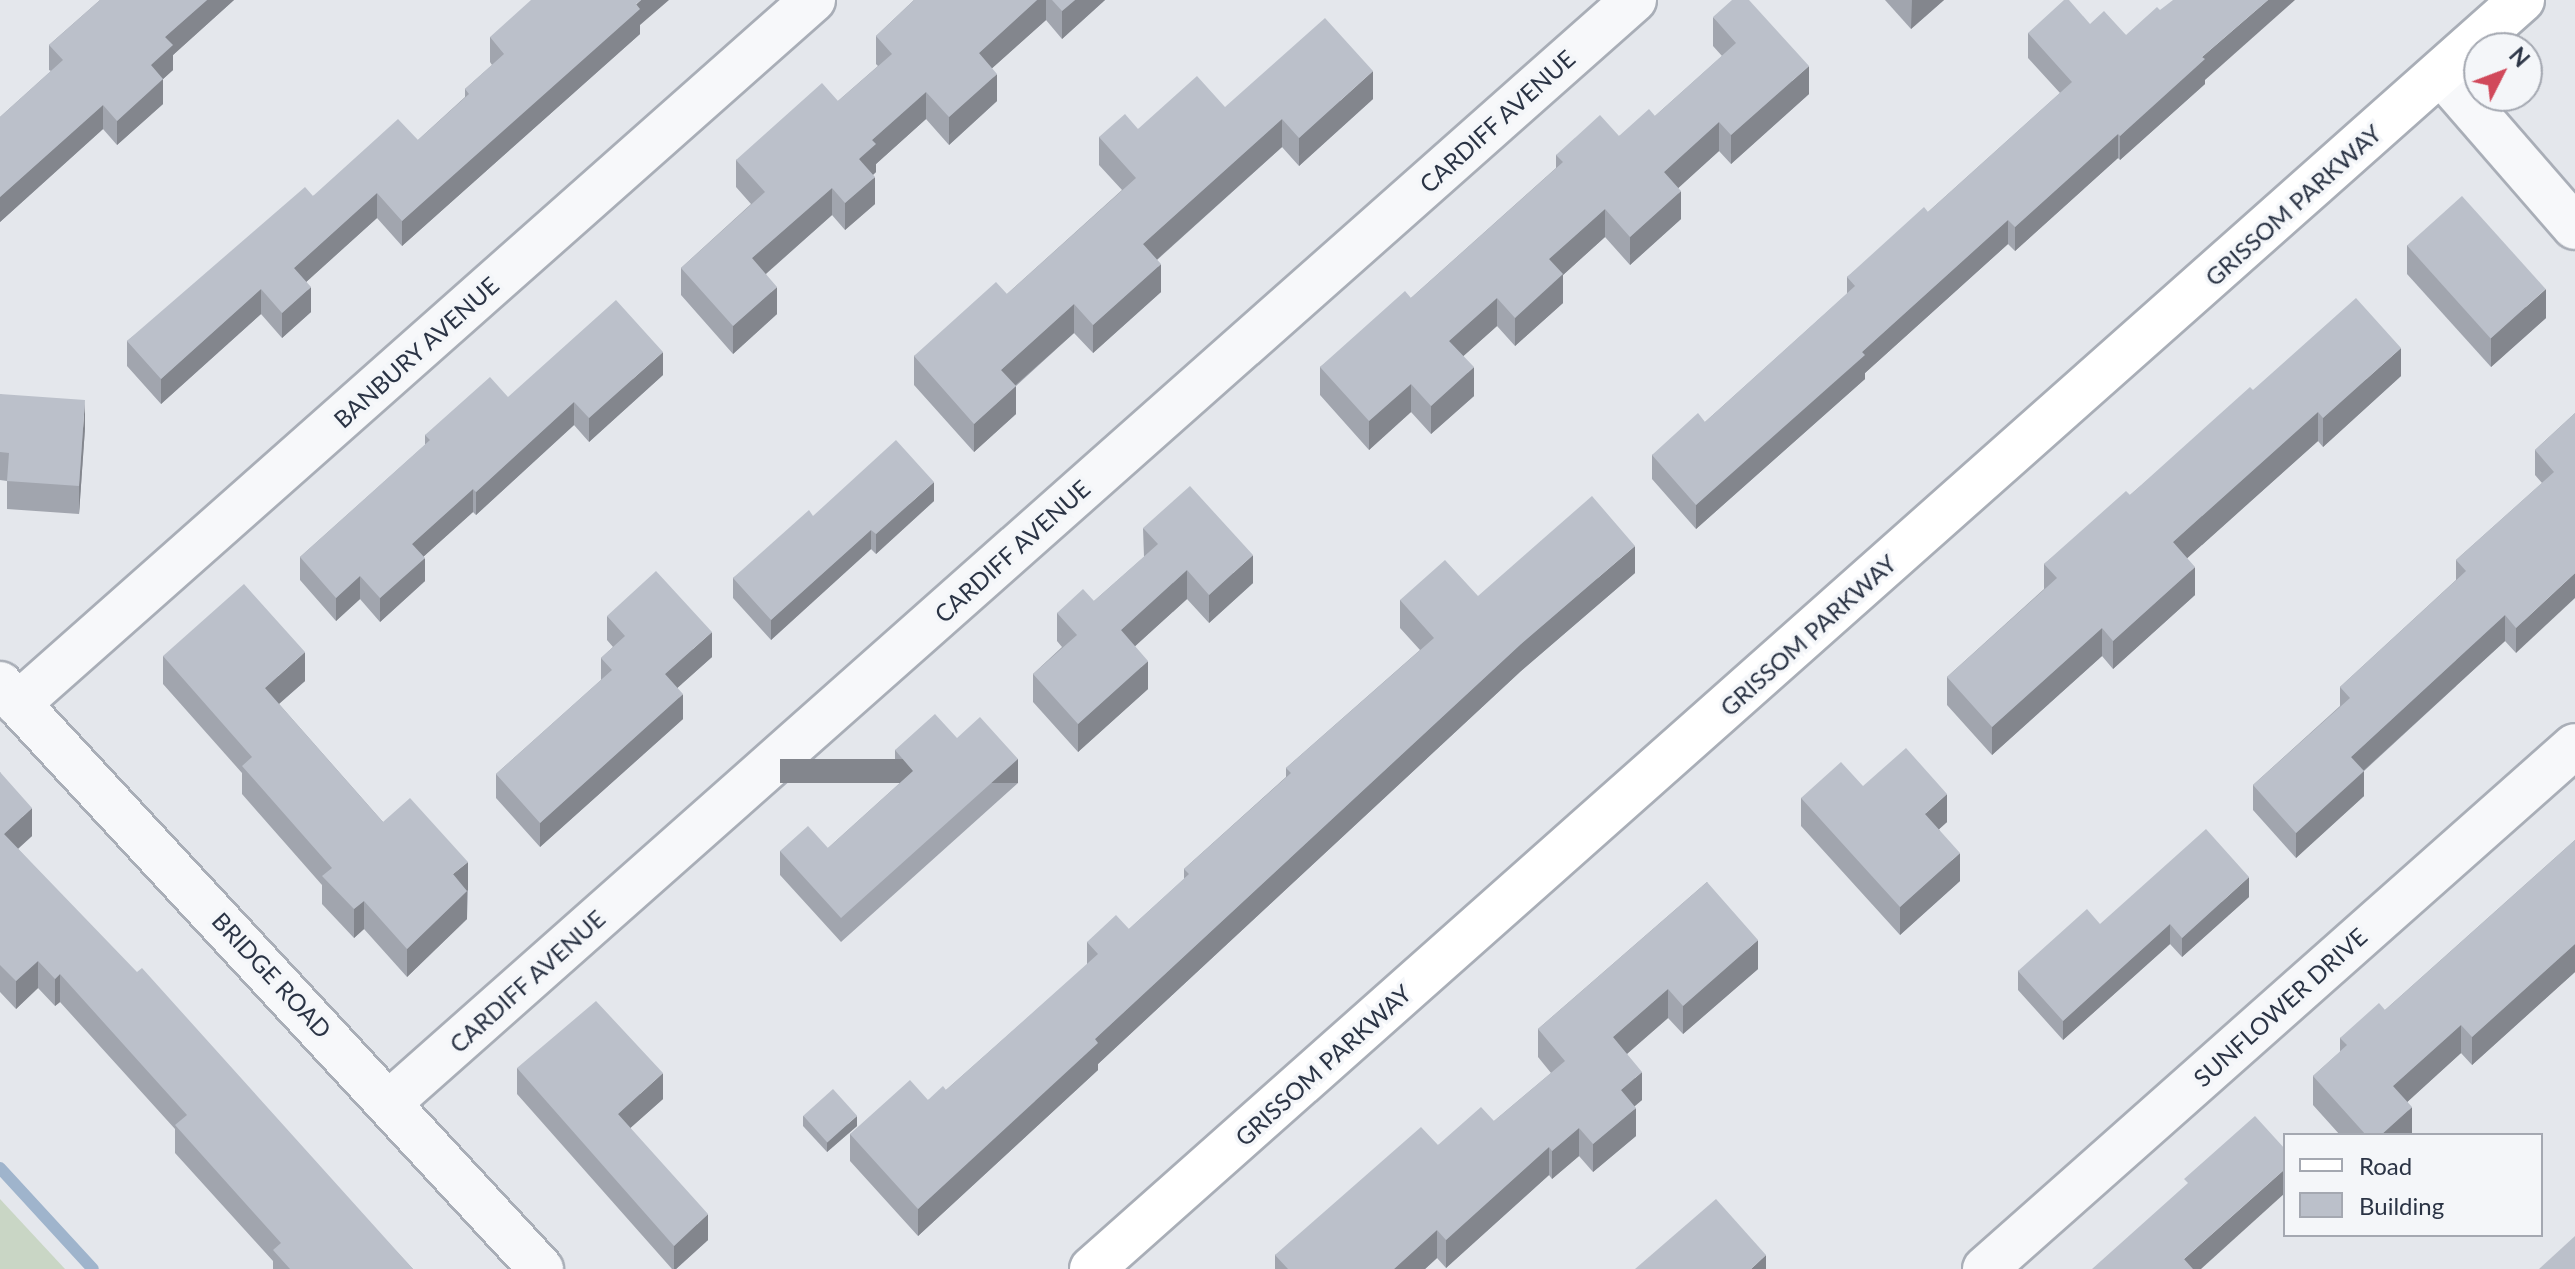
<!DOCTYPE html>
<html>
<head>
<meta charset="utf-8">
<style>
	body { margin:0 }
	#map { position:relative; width:2575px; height:1269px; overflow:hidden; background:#e4e7ec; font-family:Lato,sans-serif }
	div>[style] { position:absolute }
	.green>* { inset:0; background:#c9d6c5 }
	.stream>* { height:12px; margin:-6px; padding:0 6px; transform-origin:6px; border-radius:6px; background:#9fb4cc }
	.roads { filter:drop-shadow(2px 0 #a9aeb7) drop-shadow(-2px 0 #a9aeb7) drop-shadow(0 2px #a9aeb7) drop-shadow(0 -2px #a9aeb7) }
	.minor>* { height:44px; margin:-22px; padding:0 22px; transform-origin:22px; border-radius:22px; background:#f7f8fa }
	.major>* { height:44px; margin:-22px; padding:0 22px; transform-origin:22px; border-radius:22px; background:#fff }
	.wall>* { inset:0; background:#a1a5ae }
	.shaded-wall>* { inset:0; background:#83868d; transform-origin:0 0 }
	.building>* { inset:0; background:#bbc0ca; transform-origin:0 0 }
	span { translate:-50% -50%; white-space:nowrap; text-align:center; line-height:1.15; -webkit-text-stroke:7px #f4f6f9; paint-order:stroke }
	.street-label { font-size:24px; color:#2b3445 }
	.legend { position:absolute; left:2283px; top:1133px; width:260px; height:104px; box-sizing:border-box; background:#f4f6f9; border:2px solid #a4a8b1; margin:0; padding:10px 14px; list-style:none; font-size:24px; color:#2b3445 }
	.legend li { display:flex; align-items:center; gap:16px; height:40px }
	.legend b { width:40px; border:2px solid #a4a8b1 }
	.north { position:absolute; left:2463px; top:32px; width:80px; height:80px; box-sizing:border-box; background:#f4f6f9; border:2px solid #a4a8b1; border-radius:50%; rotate:48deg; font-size:22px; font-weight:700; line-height:32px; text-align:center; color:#2b3445 }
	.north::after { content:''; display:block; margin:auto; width:28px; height:36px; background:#d1495b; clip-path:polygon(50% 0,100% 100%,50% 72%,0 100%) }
</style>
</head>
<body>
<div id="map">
	<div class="green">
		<div style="clip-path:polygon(0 1199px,65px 1269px,0 1269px)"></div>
	</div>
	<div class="stream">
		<div style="left:0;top:1168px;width:137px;rotate:47.4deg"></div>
	</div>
	<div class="roads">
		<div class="minor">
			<div style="left:2441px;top:73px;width:204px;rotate:49deg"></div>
			<div style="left:0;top:684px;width:797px;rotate:47.24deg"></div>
			<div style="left:18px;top:704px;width:1062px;rotate:-41.53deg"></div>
			<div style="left:390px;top:1102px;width:1662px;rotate:-41.54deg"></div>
			<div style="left:1985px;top:1269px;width:788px;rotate:-41.56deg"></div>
		</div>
		<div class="major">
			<div style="left:1092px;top:1269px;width:1912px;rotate:-41.59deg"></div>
		</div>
	</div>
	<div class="wall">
		<div style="clip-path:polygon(100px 0,234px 0,173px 55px,173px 70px,163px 79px,163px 104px,117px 145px,103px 129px,0 222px,0 117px,51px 71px,49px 70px,49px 45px)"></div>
		<div style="clip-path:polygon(914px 0,1105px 0,1062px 39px,1046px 20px,992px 68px,997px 101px,949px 145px,926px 119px,876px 164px,876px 172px,873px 175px,875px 204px,845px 230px,832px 215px,766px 274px,777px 314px,733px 354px,681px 295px,681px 268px,751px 204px,736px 187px,736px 160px,838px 101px,878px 66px,876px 64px,876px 36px)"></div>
		<div style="clip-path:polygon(1885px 0,1944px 0,1911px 29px)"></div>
		<div style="clip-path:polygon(1713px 17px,1809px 94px,1731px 164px,1719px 151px,1678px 188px,1681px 219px,1630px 265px,1605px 237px,1563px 275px,1563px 303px,1515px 346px,1497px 326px,1463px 356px,1474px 396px,1431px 434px,1411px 412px,1369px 450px,1320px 395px,1320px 367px,1411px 298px,1556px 168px,1556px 155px,1619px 136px,1655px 116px,1722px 56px,1713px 46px)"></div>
		<div style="clip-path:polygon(2090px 24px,2126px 35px,2205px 80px,2205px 84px,2120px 160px,2118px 158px,2015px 251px,2008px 244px,1865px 373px,1865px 379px,1696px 529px,1652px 479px,1652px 455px,1705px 422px,1847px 294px,1847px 277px,1928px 212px,2060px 93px,2028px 58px,2028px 33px)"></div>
		<div style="clip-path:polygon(640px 25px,640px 34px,402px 246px,377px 218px,306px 282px,311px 312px,282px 338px,261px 314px,161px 404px,127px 366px,127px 341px,313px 196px,418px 140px,465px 97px,465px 89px,492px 65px,490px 62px,490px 37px)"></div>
		<div style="clip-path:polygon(1373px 99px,1299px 166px,1282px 147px,1157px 260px,1161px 292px,1093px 353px,1074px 333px,1016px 386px,1016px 414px,974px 452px,914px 385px,914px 356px,1007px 294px,1122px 190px,1099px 165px,1099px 137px,1138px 129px,1225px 107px)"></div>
		<div style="clip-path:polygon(2407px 245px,2546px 318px,2491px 367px,2407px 274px)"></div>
		<div style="clip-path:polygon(663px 375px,589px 442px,574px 425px,476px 515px,473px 512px,424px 556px,425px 581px,380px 622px,360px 599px,336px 621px,300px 580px,300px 557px,425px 445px,425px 435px,508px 397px)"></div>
		<div style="clip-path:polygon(2401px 376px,2323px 447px,2318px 441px,2187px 558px,2195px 595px,2113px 669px,2102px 656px,1992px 755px,1947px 705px,1947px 677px,2044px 589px,2044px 564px,2130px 495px,2253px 390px)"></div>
		<div style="clip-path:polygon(0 394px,85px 428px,79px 514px,7px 509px,7px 481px,0 480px)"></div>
		<div style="clip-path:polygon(2575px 413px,2516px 653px,2505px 641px,2364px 771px,2364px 796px,2296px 858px,2253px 810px,2253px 785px,2340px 706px,2340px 687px,2456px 580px,2456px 560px,2542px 483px,2535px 475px,2535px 450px)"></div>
		<div style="clip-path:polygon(934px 501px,876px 554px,871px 549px,771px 640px,733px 598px,733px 578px,813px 516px)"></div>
		<div style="clip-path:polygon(1143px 528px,1253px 583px,1209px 623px,1187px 599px,1135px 646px,1148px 689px,1078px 752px,1033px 702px,1033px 674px,1062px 647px,1057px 641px,1057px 613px,1094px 601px,1144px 557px)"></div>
		<div style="clip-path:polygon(1635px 573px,1521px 671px,1098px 1064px,1098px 1070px,918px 1236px,850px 1161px,850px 1134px,928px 1100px,946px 1090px,1087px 965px,1087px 942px,1129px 929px,1184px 879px,1184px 869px,1286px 777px,1286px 768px,1420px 650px,1400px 628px,1400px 600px,1478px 596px)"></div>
		<div style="clip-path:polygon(607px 616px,712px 657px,677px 688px,683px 719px,540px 847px,496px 798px,496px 774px,601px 680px,601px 658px,613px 647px,607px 640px)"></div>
		<div style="clip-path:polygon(163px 656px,305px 681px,279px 704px,383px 822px,468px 890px,467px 919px,407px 977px,364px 929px,354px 938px,322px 904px,322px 885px,242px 794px,242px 773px,163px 684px)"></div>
		<div style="clip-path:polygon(957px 738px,1018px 783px,841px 942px,780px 875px,780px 851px,828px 848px,901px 782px,895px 774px,895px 750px)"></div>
		<div style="clip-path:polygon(0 772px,32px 836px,18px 849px,413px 1269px,273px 1269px,273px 1261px,175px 1153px,175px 1129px,60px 1002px,55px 1006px,38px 988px,16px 1009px,0 992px)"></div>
		<div style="clip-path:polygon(1863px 786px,1947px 822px,1939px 829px,1960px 881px,1900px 935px,1801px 826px,1801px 798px)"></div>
		<div style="clip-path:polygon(2575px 840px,2575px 972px,2472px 1065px,2461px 1053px,2407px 1102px,2412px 1135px,2340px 1135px,2313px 1105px,2313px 1076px,2340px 1052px,2340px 1038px,2385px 1010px)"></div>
		<div style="clip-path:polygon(1707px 882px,1758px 969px,1683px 1034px,1668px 1018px,1627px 1054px,1642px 1100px,1634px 1106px,1636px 1136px,1593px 1172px,1579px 1156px,1552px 1179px,1549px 1175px,1446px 1268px,1437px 1258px,1425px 1269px,1275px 1269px,1275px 1255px,1438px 1145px,1494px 1121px,1551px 1073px,1538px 1057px,1538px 1029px)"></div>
		<div style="clip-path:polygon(2249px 897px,2182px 957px,2170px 944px,2063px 1040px,2018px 990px,2018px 971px,2100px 924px)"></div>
		<div style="clip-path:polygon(517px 1068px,663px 1099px,630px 1128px,708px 1240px,676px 1269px,672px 1269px,517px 1094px)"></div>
		<div style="clip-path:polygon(803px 1116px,857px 1126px,827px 1152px,803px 1126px)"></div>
	</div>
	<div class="shaded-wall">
		<div style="clip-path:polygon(207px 0,234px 0,173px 55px,173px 70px,151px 90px,151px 65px,165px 37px)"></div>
		<div style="clip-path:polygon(641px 0,669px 0,640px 25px,640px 34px,402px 246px,402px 221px)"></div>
		<div style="clip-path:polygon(1037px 0,1046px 0,1046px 20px,979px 80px,979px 53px)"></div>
		<div style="clip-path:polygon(1075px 0,1105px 0,1062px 39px,1062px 11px)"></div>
		<div style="clip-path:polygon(1912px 0,1944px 0,1911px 29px)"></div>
		<div style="clip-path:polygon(2268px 0,2295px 0,2205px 80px,2205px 84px,2120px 160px,2120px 136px,2202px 57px)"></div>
		<div style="clip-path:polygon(1809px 66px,1809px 94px,1731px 164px,1731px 135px)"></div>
		<div style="clip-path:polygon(1373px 71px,1373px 99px,1299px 166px,1299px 138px)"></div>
		<div style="clip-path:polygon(997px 74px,997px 101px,949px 145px,949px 117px)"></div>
		<div style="clip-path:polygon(163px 79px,163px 104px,117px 145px,117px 121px)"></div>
		<div style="clip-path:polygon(926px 92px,926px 119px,876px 164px,876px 172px,859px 187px,859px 159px,872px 140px)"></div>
		<div style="clip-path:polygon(103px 105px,103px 129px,0 222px,0 197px)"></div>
		<div style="clip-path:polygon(1282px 119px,1282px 147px,1143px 272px,1143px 244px)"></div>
		<div style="clip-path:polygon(1719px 122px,1719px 151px,1664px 201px,1664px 172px)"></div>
		<div style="clip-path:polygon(2118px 134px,2118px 158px,2015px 251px,2015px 227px)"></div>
		<div style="clip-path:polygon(875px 177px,875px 204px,845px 230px,845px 203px)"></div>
		<div style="clip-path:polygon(832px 188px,832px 215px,752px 286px,752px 258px)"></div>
		<div style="clip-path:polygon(1681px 191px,1681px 219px,1630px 265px,1630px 237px)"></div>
		<div style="clip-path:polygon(377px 193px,377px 218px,294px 293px,294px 268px)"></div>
		<div style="clip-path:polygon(1605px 209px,1605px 237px,1563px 275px,1563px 303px,1515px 346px,1515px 318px,1549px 259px)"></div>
		<div style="clip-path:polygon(2008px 220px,2008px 244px,1865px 373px,1865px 379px,1696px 529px,1696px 505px,1862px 352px)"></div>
		<div style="clip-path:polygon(1161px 264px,1161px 292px,1093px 353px,1093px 325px)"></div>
		<div style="clip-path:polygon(311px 287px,311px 312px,282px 338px,282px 313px)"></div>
		<div style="clip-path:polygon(777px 287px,777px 314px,733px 354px,733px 326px)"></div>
		<div style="clip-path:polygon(261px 289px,261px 314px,161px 404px,161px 379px)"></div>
		<div style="clip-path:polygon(2546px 289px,2546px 318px,2491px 367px,2491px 338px)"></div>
		<div style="clip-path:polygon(1497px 298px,1497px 326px,1449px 369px,1449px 341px)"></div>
		<div style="clip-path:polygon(1074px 304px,1074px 333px,1001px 398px,1001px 370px)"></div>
		<div style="clip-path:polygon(2401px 348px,2401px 376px,2323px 447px,2323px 418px)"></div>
		<div style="clip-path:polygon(663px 352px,663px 375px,589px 442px,589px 418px)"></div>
		<div style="clip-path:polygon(1474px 367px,1474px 396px,1431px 434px,1431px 406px)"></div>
		<div style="clip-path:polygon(1411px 384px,1411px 412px,1369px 450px,1369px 421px)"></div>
		<div style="clip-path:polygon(1016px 386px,1016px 414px,974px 452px,974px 424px)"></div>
		<div style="clip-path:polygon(85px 400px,85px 428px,79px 514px,79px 486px)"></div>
		<div style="clip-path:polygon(574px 402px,574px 425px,476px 515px,476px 492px)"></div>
		<div style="clip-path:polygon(2318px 412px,2318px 441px,2173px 571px,2173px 542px)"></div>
		<div style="clip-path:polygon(934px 482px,934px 501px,876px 554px,876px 534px)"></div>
		<div style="clip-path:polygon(473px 489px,473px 512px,412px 567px,412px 544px)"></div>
		<div style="clip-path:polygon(871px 530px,871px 549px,771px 640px,771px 620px)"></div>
		<div style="clip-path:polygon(1635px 546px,1635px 573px,1521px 671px,1098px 1064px,1098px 1070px,918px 1236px,918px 1209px,1095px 1039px,1521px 644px)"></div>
		<div style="clip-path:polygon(1253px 555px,1253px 583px,1209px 623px,1209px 595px)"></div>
		<div style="clip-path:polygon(425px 558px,425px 581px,380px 622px,380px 598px)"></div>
		<div style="clip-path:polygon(2195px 567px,2195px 595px,2113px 669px,2113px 641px)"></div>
		<div style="clip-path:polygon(1187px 570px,1187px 599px,1121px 659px,1121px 630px)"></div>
		<div style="clip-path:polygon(2575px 573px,2575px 598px,2516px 653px,2516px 628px)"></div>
		<div style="clip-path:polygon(360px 576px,360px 599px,336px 621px,336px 598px)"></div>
		<div style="clip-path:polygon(2505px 615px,2505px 641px,2351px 782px,2351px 757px)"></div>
		<div style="clip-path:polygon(2102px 628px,2102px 656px,1992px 755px,1992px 727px)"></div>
		<div style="clip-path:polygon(712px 632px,712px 657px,665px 699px,665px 674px)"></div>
		<div style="clip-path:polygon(305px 652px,305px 681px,265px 716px,265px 688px)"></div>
		<div style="clip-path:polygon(1148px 661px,1148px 689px,1078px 752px,1078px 724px)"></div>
		<div style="clip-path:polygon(683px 694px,683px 719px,540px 847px,540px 823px)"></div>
		<div style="left:1018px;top:759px;width:24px;height:238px;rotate:90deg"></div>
		<div style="clip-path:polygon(2364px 771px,2364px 796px,2296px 858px,2296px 833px)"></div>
		<div style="clip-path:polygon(1947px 794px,1947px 822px,1925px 842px,1925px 814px)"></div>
		<div style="clip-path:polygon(32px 808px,32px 836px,4px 861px,4px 834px)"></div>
		<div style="clip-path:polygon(1960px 853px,1960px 881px,1900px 935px,1900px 907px)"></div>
		<div style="clip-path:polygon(468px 862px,468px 890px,453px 903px,453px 874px)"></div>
		<div style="clip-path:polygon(2249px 877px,2249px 897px,2182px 957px,2182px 938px)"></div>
		<div style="clip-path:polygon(467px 891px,467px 919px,407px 977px,407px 949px)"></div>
		<div style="clip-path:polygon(364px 901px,364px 929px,354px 938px,354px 909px)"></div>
		<div style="clip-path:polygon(2170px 924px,2170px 944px,2063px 1040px,2063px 1021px)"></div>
		<div style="clip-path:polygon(1758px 940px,1758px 969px,1683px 1034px,1683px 1006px)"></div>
		<div style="clip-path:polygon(2575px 944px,2575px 972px,2472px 1065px,2472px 1037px)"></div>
		<div style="clip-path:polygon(38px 961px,38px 988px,16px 1009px,16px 981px)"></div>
		<div style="clip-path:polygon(60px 974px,60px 1002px,55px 1006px,55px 979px)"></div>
		<div style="clip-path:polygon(1668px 989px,1668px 1018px,1613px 1066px,1613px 1037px)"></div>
		<div style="clip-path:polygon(2461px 1025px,2461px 1053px,2393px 1115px,2393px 1086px)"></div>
		<div style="clip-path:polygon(1642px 1072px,1642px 1100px,1621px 1118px,1621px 1090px)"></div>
		<div style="clip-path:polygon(663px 1073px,663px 1099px,618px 1139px,618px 1114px)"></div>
		<div style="clip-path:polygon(2412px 1107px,2412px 1135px,2381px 1135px)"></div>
		<div style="clip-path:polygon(1636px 1108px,1636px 1136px,1593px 1172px,1593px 1144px)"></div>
		<div style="clip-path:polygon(857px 1116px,857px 1126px,827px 1152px,827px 1142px)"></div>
		<div style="clip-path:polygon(1579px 1128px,1579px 1156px,1552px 1179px,1552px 1151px)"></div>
		<div style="clip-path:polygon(1549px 1147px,1549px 1175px,1446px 1268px,1446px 1240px)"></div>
		<div style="clip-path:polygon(2285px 1169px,2285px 1193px,2201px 1269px,2184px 1269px,2184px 1259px)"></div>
		<div style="clip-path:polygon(708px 1214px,708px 1240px,676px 1269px,674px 1269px,674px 1246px)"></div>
		<div style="clip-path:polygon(1437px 1230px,1437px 1258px,1425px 1269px,1394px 1269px)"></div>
		<div style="clip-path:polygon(1766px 1255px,1766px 1269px,1751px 1269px)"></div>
	</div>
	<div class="building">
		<div style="clip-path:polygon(100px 0,207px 0,165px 37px,173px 45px,151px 65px,163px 79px,117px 121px,103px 105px,0 197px,0 117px,63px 60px,49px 45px)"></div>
		<div style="clip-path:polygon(531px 0,641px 0,636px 4px,640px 9px,402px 221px,377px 193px,294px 268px,311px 287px,282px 313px,261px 289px,161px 379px,127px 341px,305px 187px,313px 196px,398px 119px,418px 140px,469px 94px,465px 89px,504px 54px,490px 37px)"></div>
		<div style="clip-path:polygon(914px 0,1037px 0,979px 53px,997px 74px,949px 117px,926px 92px,872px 140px,876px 144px,859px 159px,875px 177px,845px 203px,832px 188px,752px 258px,777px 287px,733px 326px,681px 268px,765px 192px,736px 160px,822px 83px,838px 101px,892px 54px,876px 36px)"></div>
		<div style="clip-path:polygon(1052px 0,1075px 0,1062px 11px)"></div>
		<div style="clip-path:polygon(1732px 0,1749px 0,1809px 66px,1731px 135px,1719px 122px,1664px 172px,1681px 191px,1630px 237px,1605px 209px,1549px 259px,1563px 274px,1515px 318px,1497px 298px,1449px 341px,1474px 367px,1431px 406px,1411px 384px,1369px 421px,1320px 367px,1405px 291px,1411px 298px,1563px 162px,1556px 155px,1600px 115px,1619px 136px,1649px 109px,1655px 116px,1736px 43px,1713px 17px)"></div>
		<div style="clip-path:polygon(2064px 0,2069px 0,2090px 24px,2104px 11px,2126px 35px,2157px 7px,2160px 10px,2173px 0,2268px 0,2202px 57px,2205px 59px,2120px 136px,2118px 134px,2015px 227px,2008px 220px,1862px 352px,1865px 355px,1696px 505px,1652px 455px,1698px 413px,1705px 422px,1855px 286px,1847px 277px,1924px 207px,1928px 212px,2072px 82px,2028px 33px)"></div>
		<div style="clip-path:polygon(1325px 18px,1373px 71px,1299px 138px,1282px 119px,1143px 244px,1161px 264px,1093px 325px,1074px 304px,1001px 370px,1016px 386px,974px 424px,914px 356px,996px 282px,1007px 294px,1136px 178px,1099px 137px,1125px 114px,1138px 129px,1197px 76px,1225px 107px)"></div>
		<div style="left:2462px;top:196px;width:125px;height:74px;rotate:48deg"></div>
		<div style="clip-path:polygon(2356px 298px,2401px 348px,2323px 418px,2318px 412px,2173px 542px,2195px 567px,2113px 641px,2102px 628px,1992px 727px,1947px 677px,2057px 578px,2044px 564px,2126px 491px,2130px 495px,2250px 387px,2253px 390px)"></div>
		<div style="clip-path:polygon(616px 300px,663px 352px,589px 418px,574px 402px,476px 492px,473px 489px,412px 544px,425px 558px,380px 598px,360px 576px,336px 598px,300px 557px,430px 440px,425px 435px,490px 377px,508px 397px)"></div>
		<div style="clip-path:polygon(0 394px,85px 400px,79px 486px,7px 481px,9px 453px,0 452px)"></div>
		<div style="clip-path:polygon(2575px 413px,2575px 573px,2516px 628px,2505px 615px,2351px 757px,2364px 771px,2296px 833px,2253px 785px,2350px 698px,2340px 687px,2466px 571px,2456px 560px,2554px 472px,2535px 450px)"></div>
		<div style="clip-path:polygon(896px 440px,934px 482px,876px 534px,871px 530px,771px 620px,733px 578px,809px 510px,813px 516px)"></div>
		<div style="clip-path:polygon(1190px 486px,1253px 555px,1209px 595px,1187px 570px,1121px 630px,1148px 661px,1078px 724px,1033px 674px,1077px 635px,1057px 613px,1083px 589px,1094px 601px,1158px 544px,1143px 528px)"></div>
		<div style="clip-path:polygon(1592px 496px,1635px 546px,1521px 644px,1095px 1039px,1098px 1043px,918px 1209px,850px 1134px,910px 1080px,928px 1100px,943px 1086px,946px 1090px,1098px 954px,1087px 942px,1116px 915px,1129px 929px,1189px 874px,1184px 869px,1291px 773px,1286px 768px,1434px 638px,1400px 600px,1445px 560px,1478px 596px)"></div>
		<div style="clip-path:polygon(656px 571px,712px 632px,665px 674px,683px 694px,540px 823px,496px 774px,612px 670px,601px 658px,625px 636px,607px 616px)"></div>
		<div style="clip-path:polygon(244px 584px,305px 652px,265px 688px,383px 822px,410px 798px,468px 862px,453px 874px,467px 891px,407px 949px,364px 901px,354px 909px,322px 876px,332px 868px,242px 766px,252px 757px,163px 656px)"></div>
		<div style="clip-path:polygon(935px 714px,957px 738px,980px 717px,1018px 759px,841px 918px,780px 851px,808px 826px,828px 848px,913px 771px,895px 750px)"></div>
		<div style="clip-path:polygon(1906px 748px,1947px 794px,1925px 814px,1960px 853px,1900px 907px,1801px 798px,1841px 762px,1863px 786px)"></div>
		<div style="clip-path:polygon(0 772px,32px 808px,4px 834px,137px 972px,142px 968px,413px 1269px,290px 1269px,273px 1250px,281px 1243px,175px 1125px,187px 1115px,60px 974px,55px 979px,38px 961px,16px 981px,0 965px)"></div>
		<div style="clip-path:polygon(2206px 829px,2249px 877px,2182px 938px,2170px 924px,2063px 1021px,2018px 971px,2087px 909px,2100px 924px)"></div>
		<div style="clip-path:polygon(2575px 840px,2575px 944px,2472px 1037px,2461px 1025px,2393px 1086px,2412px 1107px,2381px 1135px,2366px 1135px,2313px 1076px,2347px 1045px,2340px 1038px,2379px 1003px,2385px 1010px)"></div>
		<div style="clip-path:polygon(1707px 882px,1758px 940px,1683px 1006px,1668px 989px,1613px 1037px,1642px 1072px,1621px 1090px,1636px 1108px,1593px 1144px,1579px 1128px,1552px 1151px,1549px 1147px,1446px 1240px,1437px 1230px,1394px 1269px,1288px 1269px,1275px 1255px,1421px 1127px,1438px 1145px,1481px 1107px,1494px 1121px,1565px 1061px,1538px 1029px)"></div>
		<div style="clip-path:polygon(596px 1001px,663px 1073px,618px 1114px,708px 1214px,674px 1246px,517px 1068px)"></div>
		<div style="left:833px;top:1089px;width:36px;height:40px;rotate:48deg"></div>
		<div style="clip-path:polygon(2255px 1116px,2285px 1149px,2285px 1169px,2184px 1259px,2193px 1269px,2092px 1269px,2188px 1183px,2184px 1179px)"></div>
		<div style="clip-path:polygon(1716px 1199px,1766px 1255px,1751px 1269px,1635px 1269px)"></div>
		<div style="clip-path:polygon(2575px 1236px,2575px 1269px,2539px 1269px)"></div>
	</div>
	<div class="street-label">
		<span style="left:1497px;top:121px;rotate:-42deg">CARDIFF AVENUE</span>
		<span style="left:2293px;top:205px;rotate:-42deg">GRISSOM PARKWAY</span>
		<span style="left:416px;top:352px;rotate:-42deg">BANBURY AVENUE</span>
		<span style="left:1012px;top:551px;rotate:-42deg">CARDIFF AVENUE</span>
		<span style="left:1808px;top:635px;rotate:-42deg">GRISSOM PARKWAY</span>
		<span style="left:272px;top:975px;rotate:47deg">BRIDGE ROAD</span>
		<span style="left:527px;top:981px;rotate:-42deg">CARDIFF AVENUE</span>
		<span style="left:2280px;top:1007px;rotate:-42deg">SUNFLOWER DRIVE</span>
		<span style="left:1323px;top:1065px;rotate:-42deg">GRISSOM PARKWAY</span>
	</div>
	<ul class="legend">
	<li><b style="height:10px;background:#fff"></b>Road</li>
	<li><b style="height:22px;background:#bbc0ca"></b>Building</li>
	</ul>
	<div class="north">N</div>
</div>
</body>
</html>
